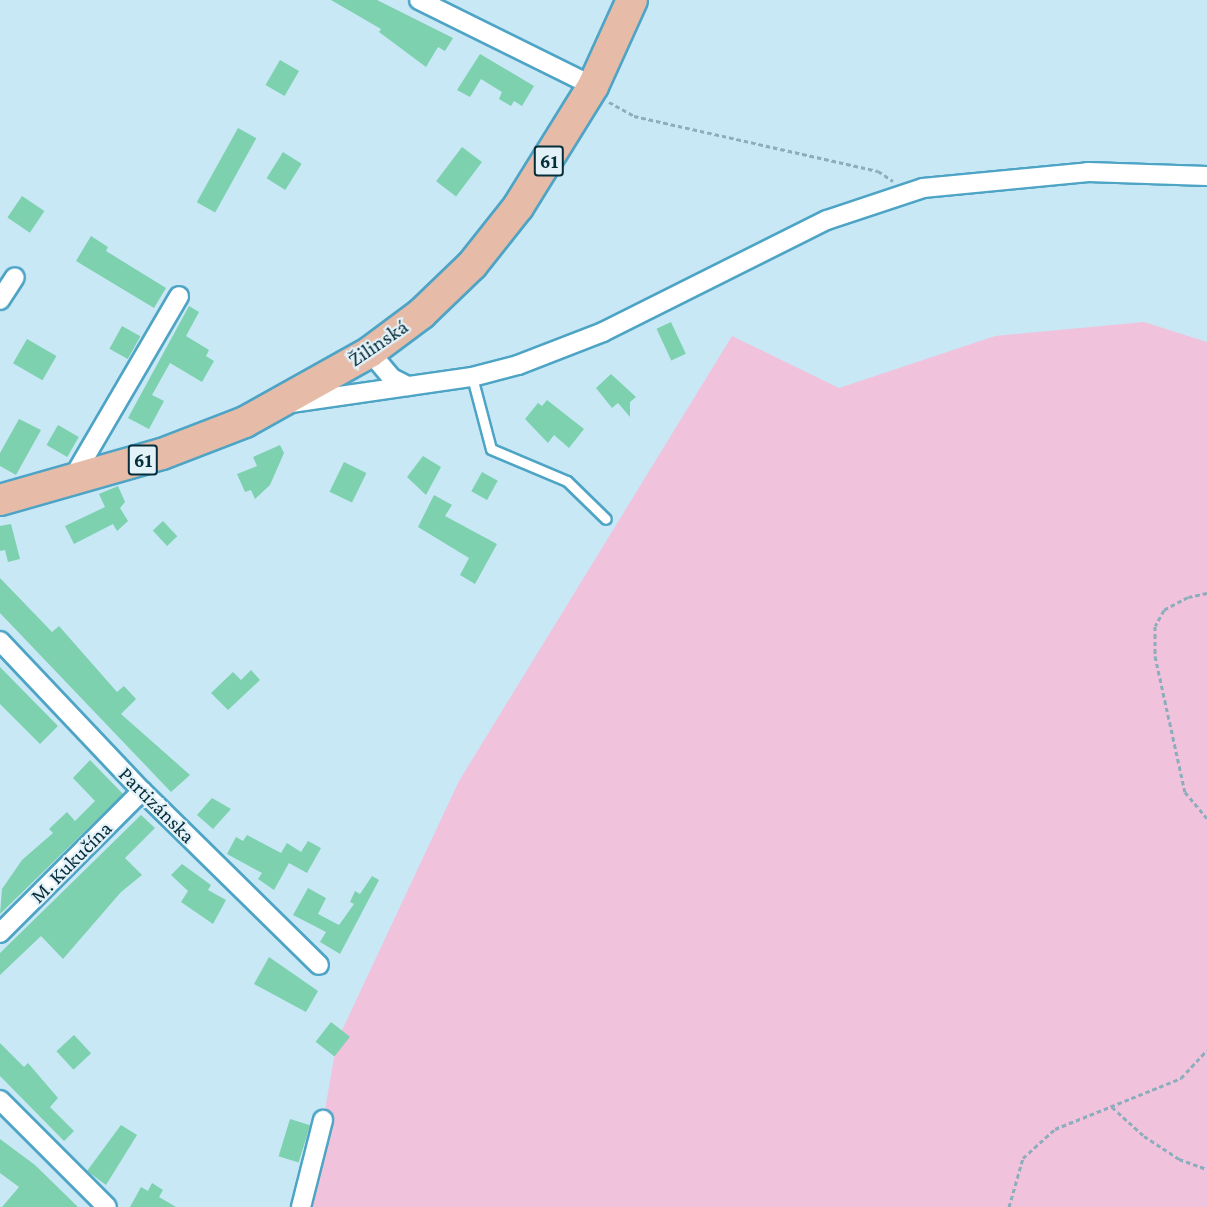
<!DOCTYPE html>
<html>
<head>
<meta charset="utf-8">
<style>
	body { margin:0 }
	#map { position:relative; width:1207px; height:1207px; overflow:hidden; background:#c8e8f6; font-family:"Crimson Pro",serif }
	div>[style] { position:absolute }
	.green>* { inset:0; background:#f1c2db }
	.building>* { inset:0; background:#7dd1ae; transform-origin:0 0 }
	.path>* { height:3px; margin-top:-1.5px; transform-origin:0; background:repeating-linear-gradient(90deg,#8caebc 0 4.5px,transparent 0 7.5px) }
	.roads { filter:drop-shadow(2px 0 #4ea4c5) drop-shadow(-2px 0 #4ea4c5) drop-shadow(0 2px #4ea4c5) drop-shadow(0 -2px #4ea4c5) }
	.service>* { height:9px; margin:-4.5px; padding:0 4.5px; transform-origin:4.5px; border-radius:4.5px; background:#fff }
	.minor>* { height:18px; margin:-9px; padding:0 9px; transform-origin:9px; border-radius:9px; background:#fff }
	.primary>* { height:30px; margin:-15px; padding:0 15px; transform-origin:15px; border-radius:15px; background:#e6bca9 }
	span { translate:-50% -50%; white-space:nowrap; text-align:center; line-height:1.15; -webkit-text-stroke:4.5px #e3f2f9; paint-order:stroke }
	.shield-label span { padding:2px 4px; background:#e3f2f9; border:2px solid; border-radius:4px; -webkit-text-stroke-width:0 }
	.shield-label { font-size:20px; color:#062d3a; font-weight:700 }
	.street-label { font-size:21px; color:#062d3a }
</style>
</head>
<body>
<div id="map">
	<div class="green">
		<div style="clip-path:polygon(1144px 322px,1207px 342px,1207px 1207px,308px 1207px,337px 1041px,459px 781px,732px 336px,839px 388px,995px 336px)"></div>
	</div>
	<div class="building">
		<div style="clip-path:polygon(331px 0,377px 0,453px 38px,445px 51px,438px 47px,426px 67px,379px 32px,381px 29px)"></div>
		<div style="clip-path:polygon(480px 54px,534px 86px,522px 106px,514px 101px,511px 106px,499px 99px,502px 92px,481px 79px,470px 97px,457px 90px)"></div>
		<div style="left:280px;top:60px;width:22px;height:29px;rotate:30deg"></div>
		<div style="left:238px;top:128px;width:21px;height:85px;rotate:29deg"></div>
		<div style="left:462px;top:147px;width:25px;height:43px;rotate:37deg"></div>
		<div style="left:283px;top:152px;width:22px;height:31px;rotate:32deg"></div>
		<div style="left:22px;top:196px;width:27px;height:26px;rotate:34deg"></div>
		<div style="clip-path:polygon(91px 236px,108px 247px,106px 251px,166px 288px,154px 308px,76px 261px)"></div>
		<div style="clip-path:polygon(189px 306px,199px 312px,186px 336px,209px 350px,206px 356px,214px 361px,202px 382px,170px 363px,152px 395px,164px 401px,149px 429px,128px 418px)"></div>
		<div style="left:671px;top:322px;width:35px;height:16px;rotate:65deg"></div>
		<div style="left:122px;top:326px;width:21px;height:26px;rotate:29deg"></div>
		<div style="left:27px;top:339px;width:34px;height:28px;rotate:30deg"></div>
		<div style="clip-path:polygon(611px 374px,636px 397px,630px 402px,630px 417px,618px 403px,612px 408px,596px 388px)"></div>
		<div style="clip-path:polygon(547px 400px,584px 429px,569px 448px,554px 435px,548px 443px,525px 419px,538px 403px,542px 406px)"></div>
		<div style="clip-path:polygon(19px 419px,41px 430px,16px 475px,0 466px,0 453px)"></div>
		<div style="left:58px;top:425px;width:24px;height:23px;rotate:30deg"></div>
		<div style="clip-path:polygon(280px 445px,284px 453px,270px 485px,255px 499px,251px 490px,245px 492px,237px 474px,257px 466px,253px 457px)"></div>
		<div style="clip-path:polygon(423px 456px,441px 467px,426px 495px,407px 477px)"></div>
		<div style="left:344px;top:462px;width:25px;height:33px;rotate:26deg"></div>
		<div style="left:482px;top:472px;width:18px;height:22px;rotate:29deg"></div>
		<div style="clip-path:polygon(118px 486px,125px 502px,120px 508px,128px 521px,117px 531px,113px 524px,74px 544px,65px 526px,105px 507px,99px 494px)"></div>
		<div style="clip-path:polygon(434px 495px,452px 505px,445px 516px,497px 544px,475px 584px,460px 575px,469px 558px,418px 527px)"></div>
		<div style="left:163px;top:521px;width:21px;height:14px;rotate:47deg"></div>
		<div style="clip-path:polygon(11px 524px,20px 559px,8px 562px,5px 550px,0 551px,0 526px)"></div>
		<div style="clip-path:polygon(0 578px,52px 632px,59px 626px,117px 692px,124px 686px,136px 699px,121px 714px,190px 775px,171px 792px,0 613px)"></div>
		<div style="clip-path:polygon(0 667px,58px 726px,40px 744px,0 704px)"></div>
		<div style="clip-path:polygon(251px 670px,260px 680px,228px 710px,211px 693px,233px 672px,241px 680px)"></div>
		<div style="clip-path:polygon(90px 760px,123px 794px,0 914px,2px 889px,22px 860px,53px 833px,49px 829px,67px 812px,75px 821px,95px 801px,73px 778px)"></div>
		<div style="clip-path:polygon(212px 798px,231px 809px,213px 829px,197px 815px)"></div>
		<div style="clip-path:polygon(141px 815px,155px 828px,125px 858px,142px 875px,121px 892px,63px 959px,41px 936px,0 975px,0 953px)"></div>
		<div style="clip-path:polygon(247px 835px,281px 853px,287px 843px,301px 852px,308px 841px,321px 848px,307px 873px,289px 863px,274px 890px,258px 879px,262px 873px,227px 854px,236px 837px,243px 841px)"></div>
		<div style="clip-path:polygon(182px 864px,211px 885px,208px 890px,226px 900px,213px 924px,181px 902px,188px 891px,171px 875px)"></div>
		<div style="clip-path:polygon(372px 876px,379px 880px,340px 954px,320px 942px,326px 932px,293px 915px,308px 888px,326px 898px,318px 914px,339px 925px,354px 904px,350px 902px,355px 891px,360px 894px)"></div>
		<div style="clip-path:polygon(269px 957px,318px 991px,306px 1012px,254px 984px)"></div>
		<div style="left:331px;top:1022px;width:24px;height:25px;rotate:38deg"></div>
		<div style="left:74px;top:1035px;width:25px;height:24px;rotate:47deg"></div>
		<div style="clip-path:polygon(0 1043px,24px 1067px,28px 1063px,58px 1098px,50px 1107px,74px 1131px,64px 1141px,0 1076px)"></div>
		<div style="left:290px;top:1119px;width:21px;height:39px;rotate:17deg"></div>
		<div style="clip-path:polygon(121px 1125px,137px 1135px,106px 1185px,87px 1171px)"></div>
		<div style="clip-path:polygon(0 1139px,35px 1165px,78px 1207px,2px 1207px,19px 1187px,0 1173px)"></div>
		<div style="clip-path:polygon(152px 1183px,163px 1190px,159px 1197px,176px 1207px,130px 1207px,141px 1187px,148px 1191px)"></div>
	</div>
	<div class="path">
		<div style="left:609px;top:102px;width:29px;rotate:29deg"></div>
		<div style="left:634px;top:116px;width:250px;rotate:12.7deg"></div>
		<div style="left:878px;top:171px;width:18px;rotate:34deg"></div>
		<div style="left:1207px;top:593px;width:19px;rotate:168deg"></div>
		<div style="left:1188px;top:597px;width:27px;rotate:152deg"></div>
		<div style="left:1164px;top:610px;width:18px;rotate:119deg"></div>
		<div style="left:1155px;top:626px;width:30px;rotate:90deg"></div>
		<div style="left:1155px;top:656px;width:139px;rotate:77.6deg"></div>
		<div style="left:1185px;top:792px;width:34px;rotate:50deg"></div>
		<div style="left:1112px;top:1107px;width:43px;rotate:42.2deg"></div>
		<div style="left:1144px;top:1136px;width:42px;rotate:33.3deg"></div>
		<div style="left:1179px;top:1159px;width:30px;rotate:20deg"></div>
		<div style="left:1009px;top:1207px;width:51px;rotate:-74.1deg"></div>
		<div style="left:1023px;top:1158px;width:43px;rotate:-42.2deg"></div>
		<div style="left:1055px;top:1129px;width:136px;rotate:-22deg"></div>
		<div style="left:1181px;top:1078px;width:38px;rotate:-47deg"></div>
	</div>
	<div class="roads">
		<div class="service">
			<div style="left:472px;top:377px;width:74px;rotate:75.2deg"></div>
			<div style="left:491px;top:449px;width:82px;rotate:22.8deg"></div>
			<div style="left:567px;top:481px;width:54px;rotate:44.3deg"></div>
		</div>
		<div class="minor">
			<div style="left:419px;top:0;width:194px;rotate:26.3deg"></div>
			<div style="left:0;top:300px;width:27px;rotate:-57deg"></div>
			<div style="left:370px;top:352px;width:34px;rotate:50deg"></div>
			<div style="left:392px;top:378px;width:18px;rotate:27deg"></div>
			<div style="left:291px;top:403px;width:183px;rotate:-8.2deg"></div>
			<div style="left:472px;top:377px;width:48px;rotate:-14.6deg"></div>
			<div style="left:518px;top:365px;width:91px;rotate:-21.2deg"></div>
			<div style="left:603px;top:332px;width:250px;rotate:-26.6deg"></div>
			<div style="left:827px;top:220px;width:101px;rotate:-18.4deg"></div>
			<div style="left:923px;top:188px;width:166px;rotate:-5.5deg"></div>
			<div style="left:1088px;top:172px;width:119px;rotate:1.9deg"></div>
			<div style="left:71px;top:481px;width:214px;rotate:-59.7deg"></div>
			<div style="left:0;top:641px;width:207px;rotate:46.6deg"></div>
			<div style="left:142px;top:791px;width:248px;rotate:44.5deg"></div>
			<div style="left:0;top:933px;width:201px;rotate:-45deg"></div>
			<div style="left:0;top:1100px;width:151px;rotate:45deg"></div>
			<div style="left:301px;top:1207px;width:90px;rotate:-75.8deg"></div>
		</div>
		<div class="primary">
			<div style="left:0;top:500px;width:168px;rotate:-15.9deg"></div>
			<div style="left:162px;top:454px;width:89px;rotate:-21.1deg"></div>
			<div style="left:245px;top:422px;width:143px;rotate:-29.2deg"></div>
			<div style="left:370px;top:352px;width:64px;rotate:-36.7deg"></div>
			<div style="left:421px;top:314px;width:71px;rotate:-43.9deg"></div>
			<div style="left:472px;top:265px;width:74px;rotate:-51.6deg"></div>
			<div style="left:518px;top:207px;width:142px;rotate:-58.2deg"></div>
			<div style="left:593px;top:86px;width:94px;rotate:-65.6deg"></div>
		</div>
	</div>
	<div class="shield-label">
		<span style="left:549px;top:161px">61</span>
		<span style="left:143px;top:460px">61</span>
	</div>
	<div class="street-label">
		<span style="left:378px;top:343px;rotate:-34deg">Žilinská</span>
		<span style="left:157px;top:805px;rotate:45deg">Partizánska</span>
		<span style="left:71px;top:862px;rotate:-45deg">M. Kukučína</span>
	</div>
</div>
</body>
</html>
